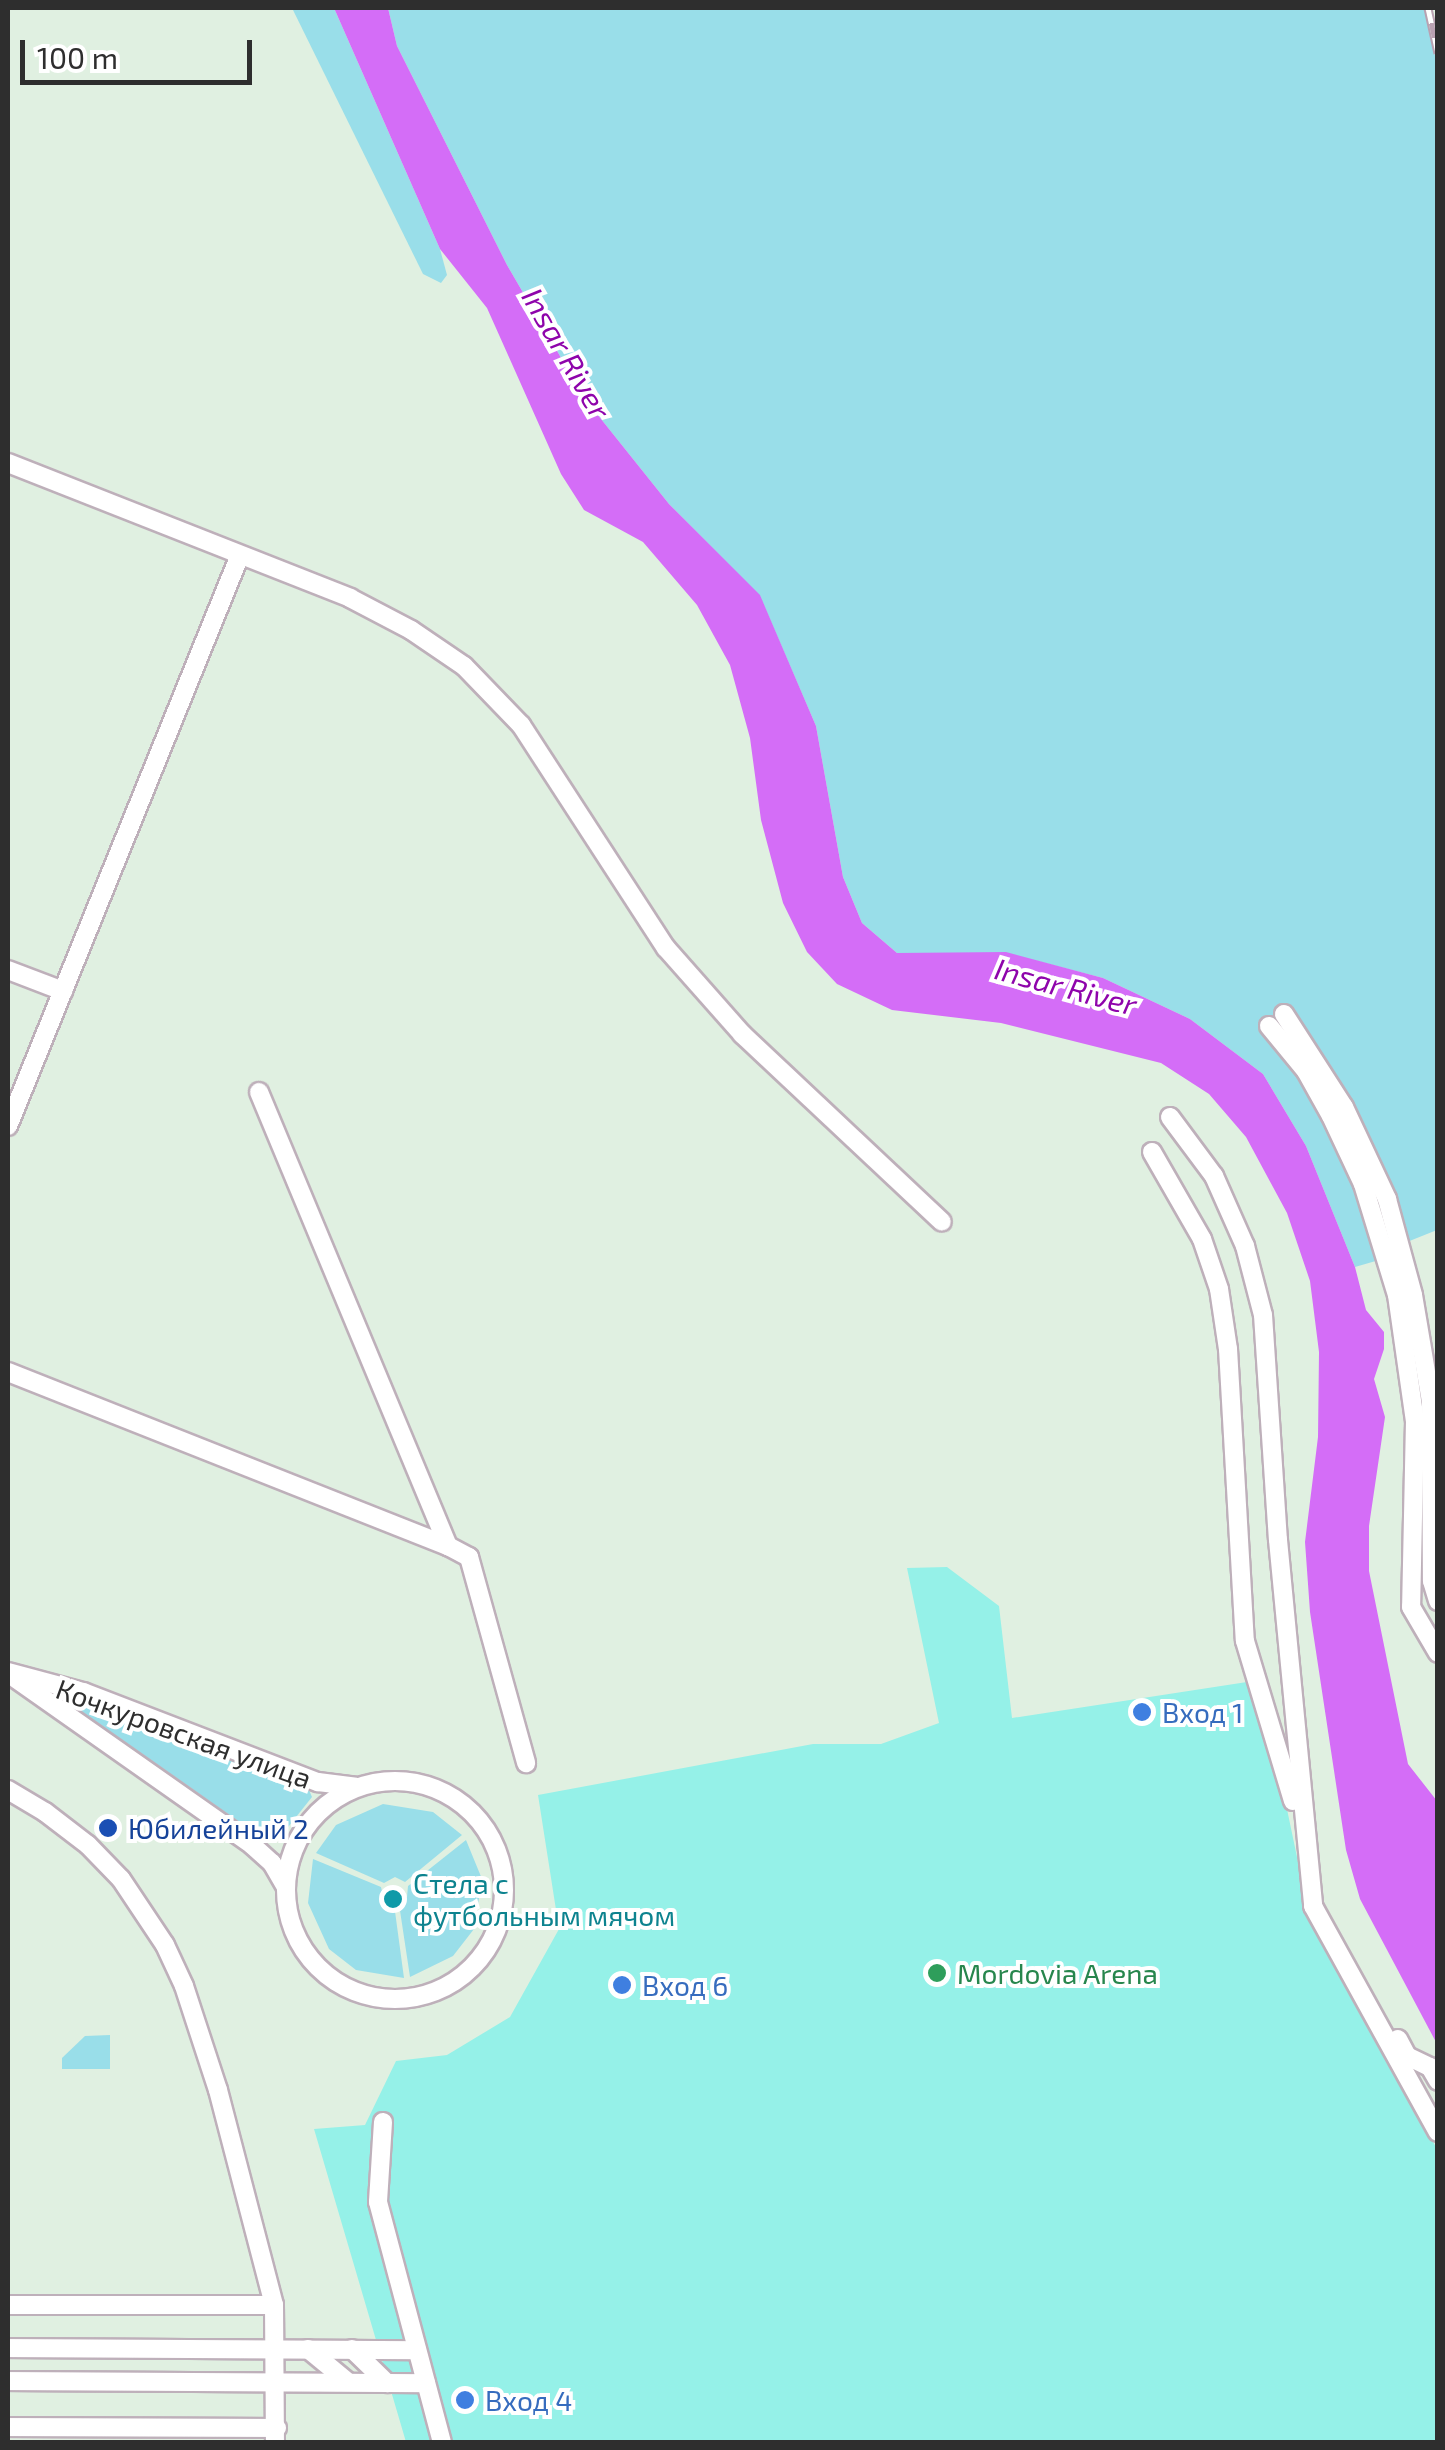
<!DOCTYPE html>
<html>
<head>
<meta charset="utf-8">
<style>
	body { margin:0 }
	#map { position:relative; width:1445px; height:2450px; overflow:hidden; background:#e0f0e1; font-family:"Exo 2",sans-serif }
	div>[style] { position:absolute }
	.green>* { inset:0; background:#99dee9 }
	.pitch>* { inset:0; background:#95f1e8 }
	.water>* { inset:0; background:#d46df7 }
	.roads { filter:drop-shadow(2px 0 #beb0ba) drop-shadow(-2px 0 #beb0ba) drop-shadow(0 2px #beb0ba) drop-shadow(0 -2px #beb0ba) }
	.street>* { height:18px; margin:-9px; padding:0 9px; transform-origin:9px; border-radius:9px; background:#fff }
	.street>.ring { margin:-9px; padding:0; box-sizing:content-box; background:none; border:18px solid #fff; border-radius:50% }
	.rail>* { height:9px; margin-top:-4.5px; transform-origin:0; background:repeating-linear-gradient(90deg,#fff 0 15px,#b9a1b1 0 30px); box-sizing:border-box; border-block:2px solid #b9a1b1 }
	.dots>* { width:28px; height:28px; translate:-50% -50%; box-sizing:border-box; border:5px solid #fff; border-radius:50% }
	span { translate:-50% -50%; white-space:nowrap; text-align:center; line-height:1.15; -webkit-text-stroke:8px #fff; paint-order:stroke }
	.shop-label { font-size:28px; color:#366cbe }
	.left { translate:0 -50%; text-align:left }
	.street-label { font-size:28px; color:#2e2e2e }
	.transit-label { font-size:28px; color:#164399 }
	.culture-label { font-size:28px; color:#0d838f }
	.leisure-label { font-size:28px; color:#27864d }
	.water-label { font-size:30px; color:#8e04ab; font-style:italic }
	.frame { position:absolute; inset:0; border:10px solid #2e2e2e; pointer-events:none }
	.scale { position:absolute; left:20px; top:40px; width:232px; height:45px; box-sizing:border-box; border:5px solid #2e2e2e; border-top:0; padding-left:12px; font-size:30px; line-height:35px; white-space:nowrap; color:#2e2e2e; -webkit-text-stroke:8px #fff; paint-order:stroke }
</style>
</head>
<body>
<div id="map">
	<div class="green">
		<div style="clip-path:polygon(292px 8px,334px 8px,440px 249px,447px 275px,441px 283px,423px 274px)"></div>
		<div style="clip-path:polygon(388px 8px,1425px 8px,1438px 70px,1437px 1230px,1402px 1244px,1386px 1258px,1355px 1267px,1306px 1146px,1263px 1074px,1190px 1019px,1103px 978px,1006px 953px,897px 953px,862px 923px,843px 877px,816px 726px,760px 596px,669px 504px,585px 399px,507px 265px,397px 46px)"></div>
		<div style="clip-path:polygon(84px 1705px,309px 1790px,312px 1797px,277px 1841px,268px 1842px,81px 1711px)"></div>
		<div style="clip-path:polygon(383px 1804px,433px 1812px,462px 1835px,405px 1882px,395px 1877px,384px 1883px,316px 1853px,336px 1825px)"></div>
		<div style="clip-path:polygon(466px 1840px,482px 1879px,474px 1929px,453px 1956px,410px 1977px,399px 1904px,407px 1897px,408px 1886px)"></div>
		<div style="clip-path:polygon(313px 1859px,381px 1887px,384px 1900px,394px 1904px,404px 1978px,356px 1970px,329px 1949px,308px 1903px)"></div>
		<div style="clip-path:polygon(110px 2035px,110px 2069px,62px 2069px,62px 2058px,85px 2036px)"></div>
	</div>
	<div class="pitch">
		<div style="clip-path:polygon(947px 1567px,999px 1606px,1012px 1718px,1260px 1680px,1311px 1924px,1437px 2149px,1437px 2442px,406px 2442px,314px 2129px,365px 2125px,396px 2061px,447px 2055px,510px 2017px,559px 1929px,538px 1795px,813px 1744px,881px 1744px,939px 1723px,907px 1568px)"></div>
	</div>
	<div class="water">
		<div style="clip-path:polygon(334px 8px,388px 8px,397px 46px,507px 265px,585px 399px,669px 504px,760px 595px,816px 726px,843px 877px,862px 923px,897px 953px,1006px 952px,1103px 978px,1190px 1019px,1263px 1074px,1306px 1146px,1355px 1267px,1366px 1310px,1384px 1332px,1384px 1349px,1374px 1379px,1385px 1417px,1369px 1526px,1369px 1571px,1408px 1764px,1437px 1801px,1437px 2044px,1360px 1899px,1346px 1850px,1310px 1612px,1305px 1542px,1318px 1437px,1319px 1352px,1310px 1281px,1287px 1213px,1246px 1137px,1209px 1094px,1161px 1063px,1001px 1023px,892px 1010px,837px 984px,807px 952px,783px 903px,761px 820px,750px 738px,730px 665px,697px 605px,643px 542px,584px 510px,561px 474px,487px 308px,440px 249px)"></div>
	</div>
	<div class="roads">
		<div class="street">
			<div style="left:8px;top:463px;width:368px;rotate:21.5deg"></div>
			<div style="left:350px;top:598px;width:69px;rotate:27.7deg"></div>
			<div style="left:411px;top:630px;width:64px;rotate:34.2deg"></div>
			<div style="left:464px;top:666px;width:82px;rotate:46deg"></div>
			<div style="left:521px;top:725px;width:266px;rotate:57deg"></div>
			<div style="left:666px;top:948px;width:115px;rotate:48.5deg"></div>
			<div style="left:742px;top:1034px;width:274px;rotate:43.2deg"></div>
			<div style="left:8px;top:970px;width:59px;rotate:20.9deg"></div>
			<div style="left:1284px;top:1014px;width:111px;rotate:57.2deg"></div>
			<div style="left:1344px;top:1107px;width:102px;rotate:64.9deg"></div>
			<div style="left:1387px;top:1199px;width:99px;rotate:74.8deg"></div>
			<div style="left:1413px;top:1295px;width:108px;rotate:80.4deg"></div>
			<div style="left:1431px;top:1401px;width:180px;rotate:89.7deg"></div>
			<div style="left:1432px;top:1581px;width:21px;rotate:73deg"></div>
			<div style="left:1269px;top:1026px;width:58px;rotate:50.6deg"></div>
			<div style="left:1306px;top:1071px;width:51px;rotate:60.9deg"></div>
			<div style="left:1331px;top:1116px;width:75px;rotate:64.8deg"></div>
			<div style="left:1363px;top:1184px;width:116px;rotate:73deg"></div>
			<div style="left:1397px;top:1295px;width:127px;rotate:81.9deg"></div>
			<div style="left:1415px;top:1421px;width:186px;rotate:91.2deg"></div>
			<div style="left:1411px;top:1607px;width:53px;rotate:59.6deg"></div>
			<div style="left:259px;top:1092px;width:492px;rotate:67.4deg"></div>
			<div style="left:448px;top:1546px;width:24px;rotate:28deg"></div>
			<div style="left:469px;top:1557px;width:214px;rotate:74.5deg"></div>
			<div style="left:1170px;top:1117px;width:74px;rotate:53.3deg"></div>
			<div style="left:1214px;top:1176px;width:77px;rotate:66.1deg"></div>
			<div style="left:1245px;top:1246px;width:71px;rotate:75.4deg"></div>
			<div style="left:1263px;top:1315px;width:225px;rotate:86.2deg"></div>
			<div style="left:1278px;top:1540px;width:368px;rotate:84.5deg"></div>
			<div style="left:1313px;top:1906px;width:258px;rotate:61.1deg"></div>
			<div style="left:8px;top:1126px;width:616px;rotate:-67.89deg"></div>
			<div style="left:1152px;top:1152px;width:100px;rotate:60.1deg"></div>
			<div style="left:1202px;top:1239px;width:53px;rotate:71.2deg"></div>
			<div style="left:1219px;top:1289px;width:61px;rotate:81.5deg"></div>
			<div style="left:1228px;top:1349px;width:292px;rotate:86.7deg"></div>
			<div style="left:1245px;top:1641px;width:167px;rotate:73.3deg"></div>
			<div style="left:8px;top:1372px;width:473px;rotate:21.6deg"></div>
			<div style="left:8px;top:1672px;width:78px;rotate:14.9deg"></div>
			<div style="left:83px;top:1692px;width:252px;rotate:21deg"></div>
			<div style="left:318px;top:1782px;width:38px;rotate:7deg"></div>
			<div style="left:16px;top:1679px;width:289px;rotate:35.1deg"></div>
			<div style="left:252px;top:1845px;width:27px;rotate:42deg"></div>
			<div style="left:272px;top:1863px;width:28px;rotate:60deg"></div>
			<div class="ring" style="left:286px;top:1781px;width:200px;height:200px"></div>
			<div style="left:8px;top:1790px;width:43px;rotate:30.7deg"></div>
			<div style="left:45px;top:1812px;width:54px;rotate:37.5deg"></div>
			<div style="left:88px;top:1845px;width:47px;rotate:45.9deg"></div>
			<div style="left:121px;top:1879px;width:79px;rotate:56.3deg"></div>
			<div style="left:165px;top:1945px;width:45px;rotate:65.1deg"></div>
			<div style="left:184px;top:1986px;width:109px;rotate:71.9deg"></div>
			<div style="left:218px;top:2090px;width:222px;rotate:75.4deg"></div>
			<div style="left:274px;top:2305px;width:137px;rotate:89.6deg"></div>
			<div style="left:1398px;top:2039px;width:19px;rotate:62deg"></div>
			<div style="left:1407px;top:2056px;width:25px;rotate:26deg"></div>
			<div style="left:1430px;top:2067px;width:16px;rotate:60deg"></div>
			<div style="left:383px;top:2122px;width:80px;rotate:93.6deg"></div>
			<div style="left:378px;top:2202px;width:248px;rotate:75.1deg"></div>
			<div style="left:8px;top:2305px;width:266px"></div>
			<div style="left:8px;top:2348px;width:409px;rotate:0.3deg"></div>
			<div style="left:308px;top:2349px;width:52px;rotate:39.5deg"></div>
			<div style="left:352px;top:2349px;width:49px;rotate:44.2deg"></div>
			<div style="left:8px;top:2381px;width:418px;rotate:0.3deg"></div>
			<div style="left:8px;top:2427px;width:269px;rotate:0.2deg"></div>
		</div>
	</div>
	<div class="rail">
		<div style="left:1428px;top:8px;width:46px;rotate:77.5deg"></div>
	</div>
	<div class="dots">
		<div style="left:1142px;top:1712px;background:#3f7fe0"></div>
		<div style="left:108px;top:1828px;background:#1a4fb4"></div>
		<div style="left:393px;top:1899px;background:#0f9aa8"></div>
		<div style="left:937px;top:1973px;background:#2e9e5b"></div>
		<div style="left:622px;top:1985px;background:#3f7fe0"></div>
		<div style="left:465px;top:2400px;background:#3f7fe0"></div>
	</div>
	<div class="shop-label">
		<span class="left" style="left:1162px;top:1712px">Вход 1</span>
		<span class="left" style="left:642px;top:1985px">Вход 6</span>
		<span class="left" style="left:485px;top:2400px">Вход 4</span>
	</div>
	<div class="street-label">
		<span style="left:184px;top:1733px;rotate:20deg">Кочкуровская улица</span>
	</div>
	<div class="transit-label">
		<span class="left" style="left:128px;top:1828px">Юбилейный 2</span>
	</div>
	<div class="culture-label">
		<span class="left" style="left:413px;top:1899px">Стела с<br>футбольным мячом</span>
	</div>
	<div class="leisure-label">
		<span class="left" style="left:957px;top:1973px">Mordovia Arena</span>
	</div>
	<div class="water-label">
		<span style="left:567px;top:353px;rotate:60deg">Insar River</span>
		<span style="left:1066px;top:986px;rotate:15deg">Insar River</span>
	</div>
	<div class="frame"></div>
	<div class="scale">100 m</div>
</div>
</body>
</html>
